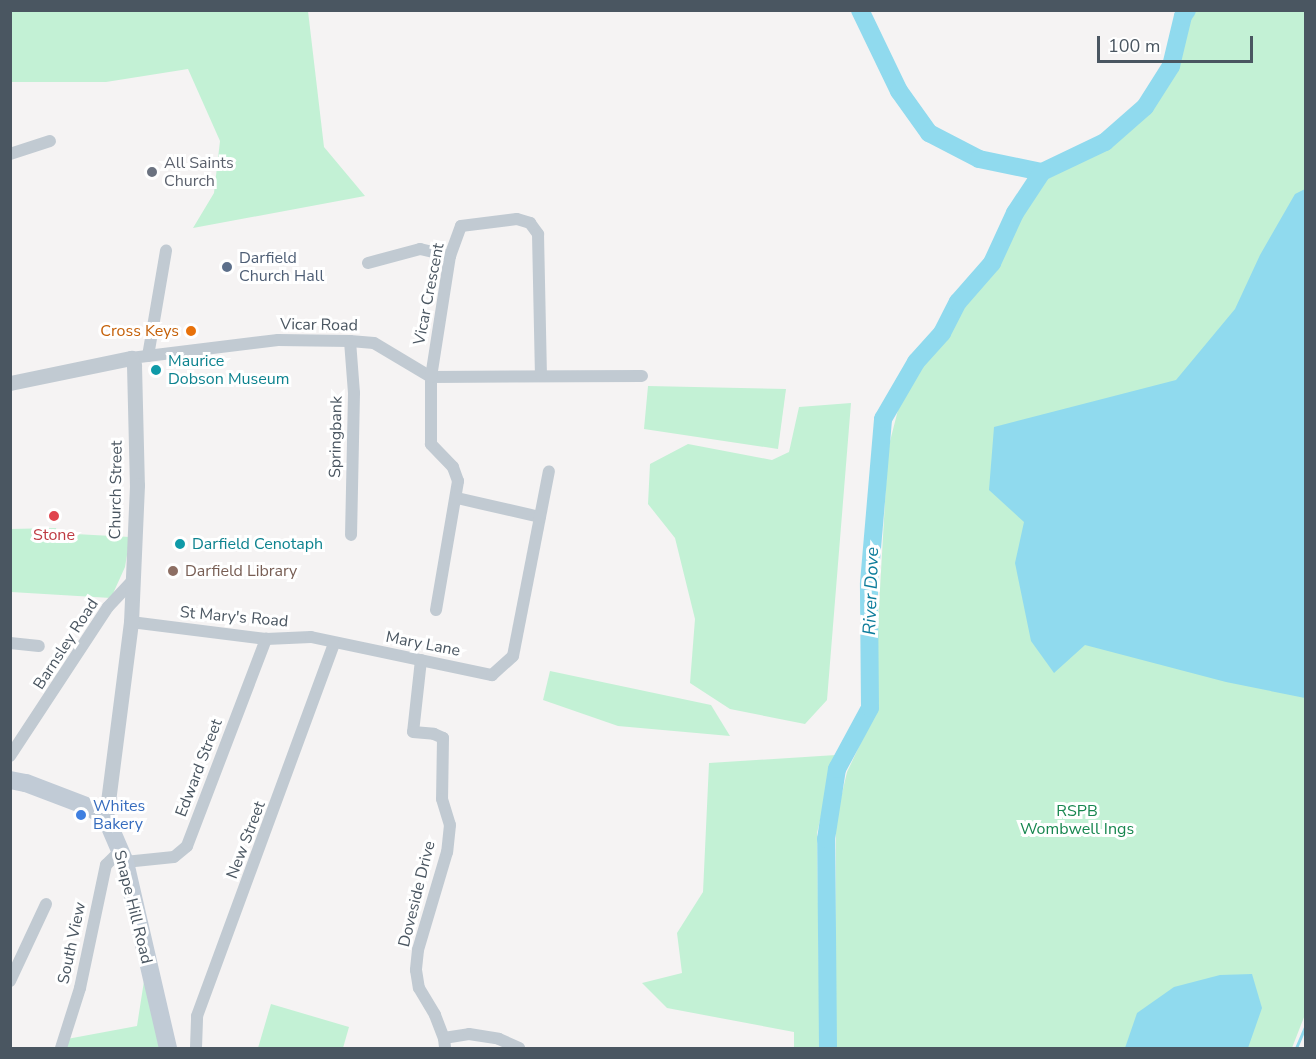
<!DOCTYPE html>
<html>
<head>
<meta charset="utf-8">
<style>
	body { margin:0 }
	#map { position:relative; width:1316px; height:1059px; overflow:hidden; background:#f5f3f3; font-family:"Nunito Sans",sans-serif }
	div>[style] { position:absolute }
	.green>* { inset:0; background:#c3f1d5 }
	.water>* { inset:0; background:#90daee }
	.stream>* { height:3px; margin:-1.5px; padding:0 1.5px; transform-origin:1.5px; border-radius:1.5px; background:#90daee }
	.river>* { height:18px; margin:-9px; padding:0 9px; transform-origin:9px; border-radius:9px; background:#90daee }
	.minor>* { height:12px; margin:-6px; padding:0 6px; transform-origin:6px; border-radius:6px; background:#c1cad2 }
	.tertiary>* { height:15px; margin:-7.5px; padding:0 7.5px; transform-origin:7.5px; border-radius:7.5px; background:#c1cad2 }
	.secondary>* { height:18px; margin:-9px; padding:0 9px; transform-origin:9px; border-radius:9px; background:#c1cbd6 }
	.dots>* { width:16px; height:16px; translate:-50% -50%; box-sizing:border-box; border:3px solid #fff; border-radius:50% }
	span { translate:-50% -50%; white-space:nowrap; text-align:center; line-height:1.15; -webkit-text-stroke:6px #fff; paint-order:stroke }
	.worship-label { font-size:16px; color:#5b616d }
	.left { translate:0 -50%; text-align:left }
	.service-label { font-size:16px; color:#4e5e75 }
	.street-label { font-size:16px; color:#4a5661 }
	.food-label { font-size:16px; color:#c56008 }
	.right { translate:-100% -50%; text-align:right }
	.culture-label { font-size:16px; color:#0d838f }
	.health-label { font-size:16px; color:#be3a42 }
	.education-label { font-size:16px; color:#785e54 }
	.shop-label { font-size:16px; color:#366cbe }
	.park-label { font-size:16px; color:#17864f }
	.water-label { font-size:18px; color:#0c7c9b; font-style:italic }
	.frame { position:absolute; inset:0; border:12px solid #4a5661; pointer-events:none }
	.scale { position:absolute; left:1097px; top:36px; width:156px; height:27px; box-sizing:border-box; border:3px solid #4a5661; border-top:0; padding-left:8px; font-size:18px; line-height:21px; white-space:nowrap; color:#4a5661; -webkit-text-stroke:4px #fff; paint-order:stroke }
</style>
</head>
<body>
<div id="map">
	<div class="green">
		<div style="clip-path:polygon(1298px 10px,1305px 12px,1306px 1012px,1292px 1048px,835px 1048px,836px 819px,847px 772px,877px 709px,878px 624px,888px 449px,898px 410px,915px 377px,991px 271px,1020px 217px,1047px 179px,1111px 145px,1150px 112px,1175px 68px,1190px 17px,1194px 11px)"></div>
		<div style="clip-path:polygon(10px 11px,308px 11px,324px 147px,365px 196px,193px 228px,214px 193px,220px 141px,188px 69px,106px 82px,11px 82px)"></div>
		<div style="clip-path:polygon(648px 386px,786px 389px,778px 449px,644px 429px)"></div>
		<div style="clip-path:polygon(851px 403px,827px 700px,805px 724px,730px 709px,690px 683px,695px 619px,675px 538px,648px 504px,650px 464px,688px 444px,772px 460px,789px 452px,799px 407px)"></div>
		<div style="clip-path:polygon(56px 528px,57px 533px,130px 537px,125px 567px,111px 598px,11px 592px,10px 529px)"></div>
		<div style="clip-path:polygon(550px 671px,711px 705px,730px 736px,618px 726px,543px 700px)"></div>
		<div style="clip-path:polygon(836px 755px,817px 833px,820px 1048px,794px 1048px,794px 1032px,667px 1008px,642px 983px,682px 973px,677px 933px,703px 892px,709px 763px)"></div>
		<div style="clip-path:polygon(144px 981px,163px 1048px,65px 1048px,67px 1039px,137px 1026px)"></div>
		<div style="clip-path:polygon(271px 1004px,349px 1027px,343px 1048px,258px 1048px)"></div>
	</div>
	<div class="water">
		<div style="clip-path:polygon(1305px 189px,1305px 698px,1226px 682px,1085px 645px,1054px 673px,1031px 641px,1015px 563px,1024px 522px,989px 490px,994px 427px,1176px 380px,1235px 309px,1260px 255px,1295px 194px)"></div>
		<div style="clip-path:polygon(1252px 974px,1262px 1008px,1248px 1048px,1125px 1048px,1137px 1013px,1174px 987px,1220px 975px)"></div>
	</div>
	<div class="stream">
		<div style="left:1296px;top:1048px;width:25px;rotate:-67deg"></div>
	</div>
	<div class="river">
		<div style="left:860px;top:10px;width:90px;rotate:64.3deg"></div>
		<div style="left:899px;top:91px;width:52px;rotate:54.5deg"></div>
		<div style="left:929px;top:133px;width:56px;rotate:27.5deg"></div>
		<div style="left:979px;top:159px;width:64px;rotate:11.7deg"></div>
		<div style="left:1042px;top:172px;width:70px;rotate:-25.5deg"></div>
		<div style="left:1105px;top:142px;width:53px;rotate:-41.2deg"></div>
		<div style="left:1145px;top:107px;width:49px;rotate:-57.6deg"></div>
		<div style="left:1171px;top:66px;width:51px;rotate:-76.5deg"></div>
		<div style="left:1183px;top:16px;width:7px;rotate:-56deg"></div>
		<div style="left:828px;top:1048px;width:209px;rotate:-90.5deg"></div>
		<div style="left:826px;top:839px;width:71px;rotate:-81.1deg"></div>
		<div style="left:837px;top:769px;width:69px;rotate:-61.6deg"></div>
		<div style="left:870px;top:708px;width:125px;rotate:-90.5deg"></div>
		<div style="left:869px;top:583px;width:165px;rotate:-85.1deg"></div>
		<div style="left:883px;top:419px;width:66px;rotate:-59.9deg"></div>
		<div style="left:916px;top:362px;width:39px;rotate:-48deg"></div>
		<div style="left:942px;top:333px;width:35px;rotate:-63deg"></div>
		<div style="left:958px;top:302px;width:52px;rotate:-48.9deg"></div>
		<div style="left:992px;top:263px;width:55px;rotate:-65.3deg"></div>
		<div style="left:1015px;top:213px;width:49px;rotate:-56.6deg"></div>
	</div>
	<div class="minor">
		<div style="left:10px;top:154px;width:42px;rotate:-18deg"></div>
		<div style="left:368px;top:263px;width:54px;rotate:-15.1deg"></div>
		<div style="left:420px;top:249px;width:31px;rotate:13deg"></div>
		<div style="left:350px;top:341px;width:52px;rotate:85.6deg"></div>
		<div style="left:354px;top:393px;width:142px;rotate:91.2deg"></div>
		<div style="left:148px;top:356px;width:107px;rotate:-80.3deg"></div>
		<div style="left:131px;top:358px;width:148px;rotate:-7deg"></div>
		<div style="left:278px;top:340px;width:72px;rotate:0.8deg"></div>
		<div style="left:350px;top:341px;width:24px;rotate:5deg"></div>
		<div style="left:374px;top:343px;width:66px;rotate:30.8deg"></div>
		<div style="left:431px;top:377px;width:211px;rotate:-0.3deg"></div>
		<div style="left:457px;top:498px;width:85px;rotate:12.9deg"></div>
		<div style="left:436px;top:610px;width:131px;rotate:-80.3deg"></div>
		<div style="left:458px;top:481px;width:15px;rotate:-110deg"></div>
		<div style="left:453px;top:467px;width:32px;rotate:-134deg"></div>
		<div style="left:431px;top:444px;width:67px;rotate:-90deg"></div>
		<div style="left:431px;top:377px;width:122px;rotate:-81.1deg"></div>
		<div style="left:450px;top:256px;width:32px;rotate:-70deg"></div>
		<div style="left:461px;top:226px;width:56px;rotate:-7.1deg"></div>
		<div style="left:517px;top:219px;width:14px;rotate:17deg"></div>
		<div style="left:530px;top:223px;width:14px;rotate:54deg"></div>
		<div style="left:538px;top:234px;width:141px;rotate:88.8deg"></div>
		<div style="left:131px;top:622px;width:136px;rotate:7.2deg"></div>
		<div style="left:266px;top:639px;width:45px;rotate:-2.5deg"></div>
		<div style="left:311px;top:637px;width:185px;rotate:11.9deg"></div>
		<div style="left:492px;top:675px;width:28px;rotate:-42deg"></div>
		<div style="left:513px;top:656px;width:188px;rotate:-79deg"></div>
		<div style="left:10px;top:643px;width:29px;rotate:6deg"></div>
		<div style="left:421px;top:660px;width:72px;rotate:96.3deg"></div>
		<div style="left:413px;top:732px;width:21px;rotate:5deg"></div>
		<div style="left:434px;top:734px;width:10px;rotate:24deg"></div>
		<div style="left:443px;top:738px;width:61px;rotate:90.9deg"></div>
		<div style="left:442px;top:799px;width:27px;rotate:73deg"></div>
		<div style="left:450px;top:825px;width:27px;rotate:96deg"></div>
		<div style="left:447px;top:852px;width:102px;rotate:106.5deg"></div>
		<div style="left:418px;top:950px;width:20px;rotate:96deg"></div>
		<div style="left:416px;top:970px;width:18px;rotate:81deg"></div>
		<div style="left:419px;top:988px;width:31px;rotate:59deg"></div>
		<div style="left:435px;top:1015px;width:25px;rotate:69deg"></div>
		<div style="left:444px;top:1038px;width:10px;rotate:84deg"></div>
		<div style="left:10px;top:756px;width:178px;rotate:-56.7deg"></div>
		<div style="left:108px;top:607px;width:34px;rotate:-47deg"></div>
		<div style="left:125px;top:862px;width:49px;rotate:-5.8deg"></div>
		<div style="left:174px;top:857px;width:17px;rotate:-40deg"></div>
		<div style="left:187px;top:846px;width:222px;rotate:-69.1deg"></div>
		<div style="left:10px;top:981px;width:85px;rotate:-64.9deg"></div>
		<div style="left:444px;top:1038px;width:25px;rotate:-9deg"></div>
		<div style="left:469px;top:1034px;width:30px;rotate:9deg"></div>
		<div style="left:499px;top:1039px;width:22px;rotate:24deg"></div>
		<div style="left:61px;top:1048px;width:63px;rotate:-72.4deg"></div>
		<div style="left:80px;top:988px;width:126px;rotate:-78.1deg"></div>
		<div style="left:106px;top:865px;width:21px;rotate:-45deg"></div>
		<div style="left:196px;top:1048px;width:32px;rotate:-88deg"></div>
		<div style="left:197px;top:1016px;width:396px;rotate:-69.8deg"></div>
	</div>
	<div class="tertiary">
		<div style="left:10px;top:383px;width:124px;rotate:-11.7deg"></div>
		<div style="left:131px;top:358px;width:8px;rotate:67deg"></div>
		<div style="left:134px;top:365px;width:120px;rotate:88.6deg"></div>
		<div style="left:137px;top:485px;width:137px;rotate:92.5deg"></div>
		<div style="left:131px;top:622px;width:198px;rotate:97.3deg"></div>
	</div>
	<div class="secondary">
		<div style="left:10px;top:780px;width:16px;rotate:11deg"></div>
		<div style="left:26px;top:783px;width:67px;rotate:20.9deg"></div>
		<div style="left:89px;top:807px;width:20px;rotate:33deg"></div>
		<div style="left:106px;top:818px;width:48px;rotate:66.6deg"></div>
		<div style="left:125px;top:862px;width:191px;rotate:77deg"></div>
	</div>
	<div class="dots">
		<div style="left:152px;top:172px;background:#6b7280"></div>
		<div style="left:227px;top:267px;background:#5c6f8a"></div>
		<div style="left:191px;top:331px;background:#e8710a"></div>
		<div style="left:156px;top:370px;background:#0f9aa8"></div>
		<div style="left:54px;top:516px;background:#e0444e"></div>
		<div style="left:180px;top:544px;background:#0f9aa8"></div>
		<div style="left:173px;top:571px;background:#8d6e63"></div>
		<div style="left:81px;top:815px;background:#3f7fe0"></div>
	</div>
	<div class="worship-label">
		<span class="left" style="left:164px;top:172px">All Saints<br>Church</span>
	</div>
	<div class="service-label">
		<span class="left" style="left:239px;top:267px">Darfield<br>Church Hall</span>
	</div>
	<div class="street-label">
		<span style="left:429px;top:294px;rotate:-79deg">Vicar Crescent</span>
		<span style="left:319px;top:325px;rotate:1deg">Vicar Road</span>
		<span style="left:336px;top:437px;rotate:-89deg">Springbank</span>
		<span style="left:116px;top:490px;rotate:-89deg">Church Street</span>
		<span style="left:234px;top:617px;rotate:5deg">St Mary's Road</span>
		<span style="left:66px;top:644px;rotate:-57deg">Barnsley Road</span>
		<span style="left:423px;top:644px;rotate:11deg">Mary Lane</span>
		<span style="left:199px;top:768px;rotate:-69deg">Edward Street</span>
		<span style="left:246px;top:840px;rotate:-69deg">New Street</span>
		<span style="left:417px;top:894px;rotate:-76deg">Doveside Drive</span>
		<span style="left:133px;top:907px;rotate:76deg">Snape Hill Road</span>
		<span style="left:72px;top:943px;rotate:-78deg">South View</span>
	</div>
	<div class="food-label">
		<span class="right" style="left:179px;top:331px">Cross Keys</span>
	</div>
	<div class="culture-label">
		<span class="left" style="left:168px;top:370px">Maurice<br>Dobson Museum</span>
		<span class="left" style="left:192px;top:544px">Darfield Cenotaph</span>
	</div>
	<div class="health-label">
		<span style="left:54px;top:535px">Stone</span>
	</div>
	<div class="education-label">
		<span class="left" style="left:185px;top:571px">Darfield Library</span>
	</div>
	<div class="shop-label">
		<span class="left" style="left:93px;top:815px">Whites<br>Bakery</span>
	</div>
	<div class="park-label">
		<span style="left:1077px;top:820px">RSPB<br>Wombwell Ings</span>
	</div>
	<div class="water-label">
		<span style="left:871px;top:591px;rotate:-88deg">River Dove</span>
	</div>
	<div class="frame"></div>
	<div class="scale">100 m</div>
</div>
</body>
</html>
